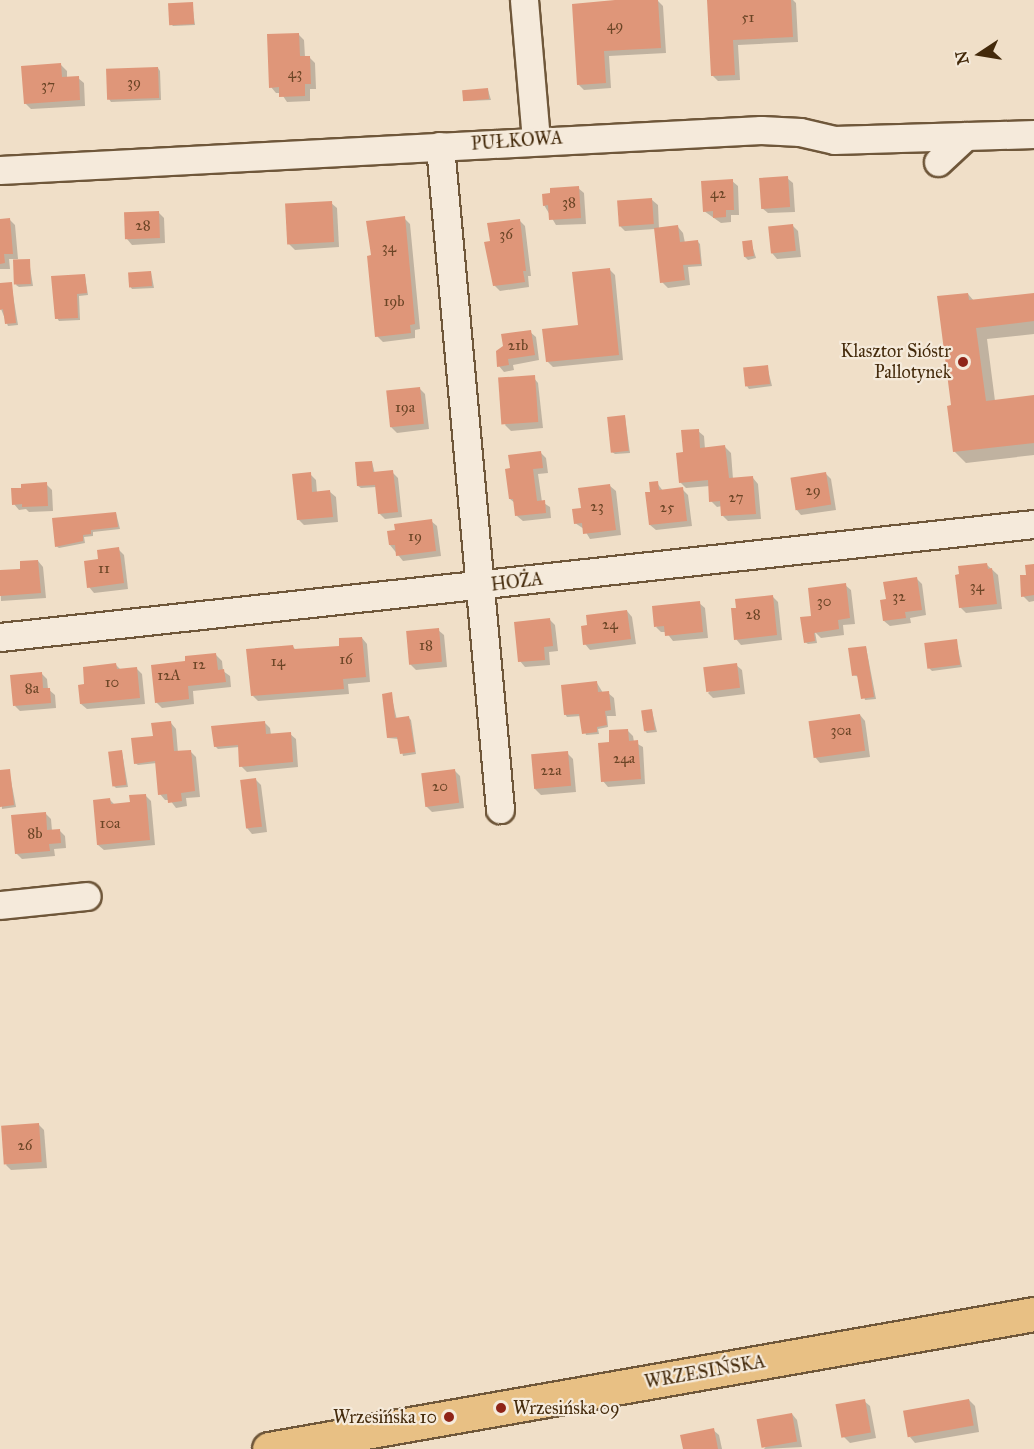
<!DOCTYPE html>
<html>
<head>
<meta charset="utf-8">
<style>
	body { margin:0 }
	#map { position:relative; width:1034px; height:1449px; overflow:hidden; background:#f0dfc8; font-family:"IM FELL Great Primer",serif }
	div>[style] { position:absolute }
	.shadow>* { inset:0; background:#0003 }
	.building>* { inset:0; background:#df9679; transform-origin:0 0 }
	.roads { filter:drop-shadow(2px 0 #6f573a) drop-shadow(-2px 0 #6f573a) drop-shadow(0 2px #6f573a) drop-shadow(0 -2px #6f573a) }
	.minor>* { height:27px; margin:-13.5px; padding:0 13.5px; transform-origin:13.5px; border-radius:13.5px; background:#f5eadb }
	.major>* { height:33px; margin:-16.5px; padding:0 16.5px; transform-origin:16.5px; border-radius:16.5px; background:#e8c084 }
	.dots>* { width:16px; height:16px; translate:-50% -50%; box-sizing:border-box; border:3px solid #f5eadb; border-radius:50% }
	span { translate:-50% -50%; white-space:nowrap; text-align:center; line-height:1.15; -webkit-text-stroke:4.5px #f5eadb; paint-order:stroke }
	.number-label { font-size:15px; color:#6b4526 }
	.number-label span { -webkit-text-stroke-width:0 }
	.street-label { font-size:18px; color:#442a0b }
	.poi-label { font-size:18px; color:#442a0b }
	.right { translate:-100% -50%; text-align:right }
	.left { translate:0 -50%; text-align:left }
	.north { position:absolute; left:950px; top:24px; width:60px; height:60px; -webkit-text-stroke:4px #f5eadb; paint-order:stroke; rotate:258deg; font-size:16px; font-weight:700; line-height:24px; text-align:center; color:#442a0b }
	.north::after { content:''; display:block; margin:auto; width:21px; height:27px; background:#442a0b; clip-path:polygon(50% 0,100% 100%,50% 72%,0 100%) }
</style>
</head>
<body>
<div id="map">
	<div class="shadow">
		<div style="clip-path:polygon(617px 0,657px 0,663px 6px,666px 53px,609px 56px,611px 88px,584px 90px,578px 84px)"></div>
		<div style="clip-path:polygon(708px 0,793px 0,796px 3px,798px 42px,738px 45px,740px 80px,718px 81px,712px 75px)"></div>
		<div style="clip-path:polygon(192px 3px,195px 25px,173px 26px,171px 24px)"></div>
		<div style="clip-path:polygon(299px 35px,304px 40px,305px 57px,309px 57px,315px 63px,316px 89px,310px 89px,310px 101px,287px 102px,281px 93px,276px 93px,271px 87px)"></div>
		<div style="clip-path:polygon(61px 65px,67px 71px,67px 78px,78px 78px,84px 83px,85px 106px,31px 109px,25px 103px)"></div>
		<div style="clip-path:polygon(158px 68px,160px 71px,161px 100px,111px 102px,109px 99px)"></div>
		<div style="clip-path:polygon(488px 90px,491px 100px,467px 101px,464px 99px)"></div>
		<div style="clip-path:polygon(787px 178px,793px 183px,795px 212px,768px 213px,762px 208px)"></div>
		<div style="clip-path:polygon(732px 181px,738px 186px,739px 215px,731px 215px,731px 222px,721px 223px,704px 211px)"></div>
		<div style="clip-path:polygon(578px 188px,584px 193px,586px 224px,556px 225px,544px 205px)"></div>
		<div style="clip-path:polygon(652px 200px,658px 205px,659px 229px,678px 227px,683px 233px,685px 243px,698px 242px,700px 244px,702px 266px,688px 267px,690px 285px,668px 288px,662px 282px,655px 229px,625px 231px,620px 226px)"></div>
		<div style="clip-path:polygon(331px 203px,337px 208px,339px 247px,295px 250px,289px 244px)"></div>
		<div style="clip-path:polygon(158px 212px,164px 218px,165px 243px,132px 245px,127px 239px)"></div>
		<div style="clip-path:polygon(404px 218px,410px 224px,420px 329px,415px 330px,415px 338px,383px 342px,377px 336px,373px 256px)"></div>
		<div style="clip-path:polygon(0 220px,10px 220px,15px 225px,18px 259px,9px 259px,10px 269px,0 269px)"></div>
		<div style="clip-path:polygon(519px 220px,525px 226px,531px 276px,528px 276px,529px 287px,500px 291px,494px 285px)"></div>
		<div style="clip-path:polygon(793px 226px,798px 231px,801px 257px,777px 259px,772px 253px)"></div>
		<div style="clip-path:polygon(751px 242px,756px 258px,748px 260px,745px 257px)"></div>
		<div style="clip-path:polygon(29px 261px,33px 286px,19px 287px,16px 285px)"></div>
		<div style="clip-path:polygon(609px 269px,615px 275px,623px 360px,553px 367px,547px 361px,580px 327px)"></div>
		<div style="clip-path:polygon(151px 272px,154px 288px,132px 289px,130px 286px)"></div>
		<div style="clip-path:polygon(85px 276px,88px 295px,79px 296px,80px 320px,59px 321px,57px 318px)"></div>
		<div style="clip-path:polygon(11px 283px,18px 325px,8px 326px,1px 309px,0 284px)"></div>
		<div style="clip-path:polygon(968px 294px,974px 301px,1034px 294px,1034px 334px,987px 339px,995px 401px,1034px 397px,1034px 455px,966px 463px,954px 451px,953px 406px)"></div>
		<div style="clip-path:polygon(530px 332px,536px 337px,539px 360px,513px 365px,514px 370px,504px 372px,499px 366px)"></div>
		<div style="clip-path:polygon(767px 366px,772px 386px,749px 389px,747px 386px)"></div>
		<div style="clip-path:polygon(533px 377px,538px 383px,543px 428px,511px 431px,505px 425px)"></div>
		<div style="clip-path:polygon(419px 388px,425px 394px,429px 429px,397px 433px,391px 427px)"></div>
		<div style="clip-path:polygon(625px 417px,630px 453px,615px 454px,612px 452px)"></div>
		<div style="clip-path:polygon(698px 431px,704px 436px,705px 449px,725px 447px,731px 453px,733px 479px,753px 478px,758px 484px,761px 519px,728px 521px,723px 516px,722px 506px,717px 507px,711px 501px,710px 486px,686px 488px,680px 482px,684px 454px)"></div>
		<div style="clip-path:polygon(540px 452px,546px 458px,548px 473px,538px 474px,542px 502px,550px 507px,551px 518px,523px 521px,517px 516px,516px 504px,510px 499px)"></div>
		<div style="clip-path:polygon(372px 462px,375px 474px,392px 472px,398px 478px,402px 517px,385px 519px,379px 513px,376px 487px,361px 488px,358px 486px)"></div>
		<div style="clip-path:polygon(310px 474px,316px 480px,317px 493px,330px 492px,336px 497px,338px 522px,304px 525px,298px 519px)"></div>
		<div style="clip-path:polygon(826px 474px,831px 479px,836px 510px,801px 515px,796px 509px)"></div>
		<div style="clip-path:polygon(657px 483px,663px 491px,682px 489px,688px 495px,692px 526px,656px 530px,650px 525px,652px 493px)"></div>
		<div style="clip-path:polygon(46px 484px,52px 490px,53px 511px,29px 512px,26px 509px,19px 510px,14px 504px)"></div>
		<div style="clip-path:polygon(610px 486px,616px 491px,621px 535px,590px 539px,584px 529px,575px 523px,583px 509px)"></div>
		<div style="clip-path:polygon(116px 513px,120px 529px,93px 532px,93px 536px,84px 537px,85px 543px,59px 548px,56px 546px)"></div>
		<div style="clip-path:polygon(431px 521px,437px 526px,441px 556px,403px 561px,390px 545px)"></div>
		<div style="clip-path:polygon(118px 549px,124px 555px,128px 589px,94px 593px,89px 587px,99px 560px)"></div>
		<div style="clip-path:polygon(38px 561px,43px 567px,46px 598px,1px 601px,0 572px,22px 570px)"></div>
		<div style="clip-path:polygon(987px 565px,998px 575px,1002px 609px,966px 613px,960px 607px)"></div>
		<div style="clip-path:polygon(1034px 566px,1034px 601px,1029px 602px,1023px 596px,1028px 576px)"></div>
		<div style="clip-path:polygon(916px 578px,922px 584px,926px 615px,910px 618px,911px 623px,890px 626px,884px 621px,888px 600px)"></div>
		<div style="clip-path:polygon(845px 585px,851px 590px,855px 624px,843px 625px,844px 635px,821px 638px,815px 632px,817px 643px,808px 644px,805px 642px)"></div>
		<div style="clip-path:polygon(772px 596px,778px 602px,782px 640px,741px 645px,736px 639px)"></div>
		<div style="clip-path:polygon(699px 603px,705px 608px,708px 638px,673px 641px,666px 632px,661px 632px,656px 627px)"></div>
		<div style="clip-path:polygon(627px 611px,632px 617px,636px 644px,590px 650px,585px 644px)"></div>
		<div style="clip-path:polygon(550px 620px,555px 625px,558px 651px,549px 652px,550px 665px,525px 667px,520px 661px)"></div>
		<div style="clip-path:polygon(438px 630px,444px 635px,447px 667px,416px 670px,410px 664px)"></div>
		<div style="clip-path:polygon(362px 638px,367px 644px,370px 682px,348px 684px,349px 694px,258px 701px,252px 695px,293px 647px,297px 651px,340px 647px)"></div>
		<div style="clip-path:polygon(956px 640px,962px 667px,932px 671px,929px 668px)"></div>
		<div style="clip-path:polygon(866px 647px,876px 699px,865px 700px,859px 677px,853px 675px)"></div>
		<div style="clip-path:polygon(216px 655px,222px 661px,223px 671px,230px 676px,231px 687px,193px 691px,194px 704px,162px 708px,156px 702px,187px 663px)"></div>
		<div style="clip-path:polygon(116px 665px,121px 670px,136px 668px,142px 674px,145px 704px,87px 709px,81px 704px,86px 686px)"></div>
		<div style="clip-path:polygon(736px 665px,742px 670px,745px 694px,713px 698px,708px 693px)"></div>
		<div style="clip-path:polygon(41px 673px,47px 679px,48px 689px,55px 695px,56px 708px,20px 711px,15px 706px)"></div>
		<div style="clip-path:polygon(597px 683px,603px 693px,608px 693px,614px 698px,616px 716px,607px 716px,608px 727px,598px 729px,599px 734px,586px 735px,581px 716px,567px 717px,565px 714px)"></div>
		<div style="clip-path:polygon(391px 694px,397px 720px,409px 718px,411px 720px,416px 754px,403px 756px,399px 739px,388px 738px)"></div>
		<div style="clip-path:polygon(652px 711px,657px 732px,647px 733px,645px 731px)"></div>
		<div style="clip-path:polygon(860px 715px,865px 721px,870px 757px,820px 763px,815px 757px)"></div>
		<div style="clip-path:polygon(264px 722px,270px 728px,271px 735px,290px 734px,296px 739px,298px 767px,247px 772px,241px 766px,239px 747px,218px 749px,215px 746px)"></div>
		<div style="clip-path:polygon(171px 723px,176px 729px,178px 753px,190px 751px,196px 757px,200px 797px,186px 798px,187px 806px,176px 808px,170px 800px,165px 800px,160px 794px,157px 763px,138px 765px,135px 763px,154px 738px)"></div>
		<div style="clip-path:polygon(627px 730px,633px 736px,634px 742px,643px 747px,645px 784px,608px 787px,603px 781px)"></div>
		<div style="clip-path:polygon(122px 752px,128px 787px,116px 788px,113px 785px)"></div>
		<div style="clip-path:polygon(567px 753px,573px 759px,576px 792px,541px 795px,535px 789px)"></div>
		<div style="clip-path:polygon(9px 770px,16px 807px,2px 809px,0 772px)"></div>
		<div style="clip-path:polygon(455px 771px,460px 776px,464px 808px,432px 812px,426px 806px)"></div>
		<div style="clip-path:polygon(256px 780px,261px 785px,267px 832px,252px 834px,247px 828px)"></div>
		<div style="clip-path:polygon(145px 795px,151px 801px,155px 845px,104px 850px,98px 845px,110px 800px,115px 805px,132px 804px)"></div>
		<div style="clip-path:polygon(45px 813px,51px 819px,52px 831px,59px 830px,65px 836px,66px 848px,54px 849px,55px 856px,22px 859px,16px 853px)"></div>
		<div style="clip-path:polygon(38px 1124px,44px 1130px,47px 1168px,11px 1170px,6px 1165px)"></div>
		<div style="clip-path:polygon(969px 1400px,975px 1406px,979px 1432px,915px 1443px,910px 1437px)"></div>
		<div style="clip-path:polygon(864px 1401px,870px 1406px,876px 1438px,850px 1443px,844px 1437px)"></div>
		<div style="clip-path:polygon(792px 1414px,797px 1420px,802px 1447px,764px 1449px)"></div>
		<div style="clip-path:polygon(713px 1430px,719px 1435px,722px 1449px,684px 1449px)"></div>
	</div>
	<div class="building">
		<div style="clip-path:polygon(615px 0,658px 0,661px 48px,604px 51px,606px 83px,577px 85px,572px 4px)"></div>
		<div style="clip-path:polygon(707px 0,791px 0,793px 37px,733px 40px,735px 75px,711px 76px)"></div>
		<div style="left:193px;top:2px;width:22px;height:25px;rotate:87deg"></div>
		<div style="clip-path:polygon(299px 33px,300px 56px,310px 56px,311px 84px,305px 84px,305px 96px,279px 97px,279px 87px,269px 88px,267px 34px)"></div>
		<div style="clip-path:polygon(61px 63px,62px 77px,79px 76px,80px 100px,24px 104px,21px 66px)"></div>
		<div style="left:158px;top:67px;width:31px;height:52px;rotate:88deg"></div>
		<div style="left:488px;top:88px;width:11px;height:26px;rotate:85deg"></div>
		<div style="left:788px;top:176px;width:31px;height:29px;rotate:86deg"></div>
		<div style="clip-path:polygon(733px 179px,734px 210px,726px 210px,726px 217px,713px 218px,713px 211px,703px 212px,701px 181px)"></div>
		<div style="clip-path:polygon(579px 186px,581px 218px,549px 220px,548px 205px,543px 206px,542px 194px,550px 193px,550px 188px)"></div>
		<div style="left:652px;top:198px;width:26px;height:35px;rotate:86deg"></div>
		<div style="left:332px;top:201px;width:41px;height:47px;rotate:87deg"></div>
		<div style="left:159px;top:211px;width:27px;height:35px;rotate:88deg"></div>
		<div style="clip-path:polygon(405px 216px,415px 324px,410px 325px,411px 333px,375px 337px,367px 256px,371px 255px,366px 221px)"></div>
		<div style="clip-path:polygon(10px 218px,13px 254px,4px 254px,5px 263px,0 264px,0 219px)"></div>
		<div style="clip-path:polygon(520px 219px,526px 271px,523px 271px,525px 282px,493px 286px,484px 242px,490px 241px,487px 223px)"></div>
		<div style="left:793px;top:224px;width:27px;height:25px;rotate:84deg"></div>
		<div style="clip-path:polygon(678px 225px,680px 242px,698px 240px,701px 264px,683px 265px,685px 280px,660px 283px,654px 228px)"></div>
		<div style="left:752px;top:240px;width:16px;height:10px;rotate:83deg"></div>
		<div style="left:30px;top:259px;width:25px;height:17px;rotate:88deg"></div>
		<div style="clip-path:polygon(610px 268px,619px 355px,546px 362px,542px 329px,578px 325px,572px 272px)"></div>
		<div style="left:151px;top:271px;width:15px;height:23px;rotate:86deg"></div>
		<div style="clip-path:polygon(85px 274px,87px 293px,77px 294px,78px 318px,55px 319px,51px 276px)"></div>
		<div style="clip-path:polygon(12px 282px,16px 323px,5px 324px,3px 309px,0 310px,0 283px)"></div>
		<div style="clip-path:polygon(968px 293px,969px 300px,1034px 293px,1034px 321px,976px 328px,986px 401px,1034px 395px,1034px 443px,953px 452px,947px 406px,951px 405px,937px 296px)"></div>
		<div style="clip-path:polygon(531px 330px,535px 355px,508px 359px,509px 365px,497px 367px,496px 351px,503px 346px,501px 334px)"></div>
		<div style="left:768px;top:365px;width:19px;height:25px;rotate:84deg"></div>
		<div style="left:535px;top:375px;width:47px;height:37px;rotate:86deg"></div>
		<div style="left:420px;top:387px;width:37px;height:34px;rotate:84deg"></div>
		<div style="left:625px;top:415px;width:36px;height:18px;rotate:84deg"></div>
		<div style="clip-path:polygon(699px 429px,700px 448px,725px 445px,729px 478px,753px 476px,756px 514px,721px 516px,720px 501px,709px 502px,708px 480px,679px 483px,676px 453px,683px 452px,681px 430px)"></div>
		<div style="clip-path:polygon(541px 451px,543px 468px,533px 469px,537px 501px,545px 500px,546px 513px,515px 516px,513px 499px,509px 499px,505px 469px,510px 468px,508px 455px)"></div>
		<div style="clip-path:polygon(372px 461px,373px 472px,393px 470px,398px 512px,378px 514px,375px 485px,357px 486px,355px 462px)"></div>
		<div style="clip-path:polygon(311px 472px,312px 492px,330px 490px,333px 517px,297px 520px,292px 474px)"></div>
		<div style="left:826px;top:472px;width:33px;height:36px;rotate:81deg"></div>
		<div style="clip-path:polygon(658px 481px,659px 490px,683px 487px,687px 521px,649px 525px,645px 492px,650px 492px,649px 482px)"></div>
		<div style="clip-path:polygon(47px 482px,48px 506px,22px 507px,22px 504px,12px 505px,11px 488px,21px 488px,21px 484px)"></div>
		<div style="clip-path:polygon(610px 484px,616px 530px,583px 534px,582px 523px,574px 524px,572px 509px,581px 508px,578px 488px)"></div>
		<div style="clip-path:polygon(116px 512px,118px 527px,91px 530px,91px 534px,83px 535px,83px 541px,55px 547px,52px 518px)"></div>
		<div style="clip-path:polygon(432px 519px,436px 551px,396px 556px,395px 545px,389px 545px,387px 531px,395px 530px,394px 524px)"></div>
		<div style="clip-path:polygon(119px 547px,124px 583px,87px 588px,84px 561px,98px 559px,97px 550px)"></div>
		<div style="clip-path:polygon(38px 560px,41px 593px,0 596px,0 570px,20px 569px,20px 561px)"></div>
		<div style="clip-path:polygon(987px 563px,988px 569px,992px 568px,997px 604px,959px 608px,955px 575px,959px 574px,958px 566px)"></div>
		<div style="clip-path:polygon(1034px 564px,1034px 595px,1021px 597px,1020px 575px,1026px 575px,1025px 565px)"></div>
		<div style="clip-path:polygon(917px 577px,922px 610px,905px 612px,906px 618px,883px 621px,880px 600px,886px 599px,883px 582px)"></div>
		<div style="clip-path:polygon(846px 583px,850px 618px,838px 620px,839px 629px,814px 633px,815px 641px,804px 643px,800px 617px,811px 616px,808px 588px)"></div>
		<div style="clip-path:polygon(773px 595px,777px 635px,734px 640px,731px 608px,736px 608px,735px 599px)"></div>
		<div style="clip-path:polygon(700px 601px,703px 632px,665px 636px,664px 626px,654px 627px,652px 606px)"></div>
		<div style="clip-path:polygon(627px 610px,631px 639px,583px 645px,581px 626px,587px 625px,586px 615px)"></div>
		<div style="clip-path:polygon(550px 618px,553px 646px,544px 647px,545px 660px,518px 662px,514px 622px)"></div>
		<div style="left:439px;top:628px;width:34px;height:33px;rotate:85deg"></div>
		<div style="clip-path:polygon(362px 637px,366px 677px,343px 679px,344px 689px,251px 696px,246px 649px,293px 645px,294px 649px,339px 646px,339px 638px)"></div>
		<div style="left:957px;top:639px;width:26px;height:33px;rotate:83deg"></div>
		<div style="clip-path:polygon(866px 646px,874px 697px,861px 699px,857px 675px,852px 676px,848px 648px)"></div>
		<div style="clip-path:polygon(216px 653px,218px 670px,224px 669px,226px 682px,188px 686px,189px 699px,155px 703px,151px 665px,185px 661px,185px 656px)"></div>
		<div style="clip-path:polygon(116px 663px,117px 669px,137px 667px,140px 698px,80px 704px,78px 685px,84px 684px,83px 667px)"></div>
		<div style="left:737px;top:663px;width:25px;height:34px;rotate:83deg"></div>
		<div style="clip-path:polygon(42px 672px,43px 688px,50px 688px,51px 703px,13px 706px,10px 675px)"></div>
		<div style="clip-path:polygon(597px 681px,598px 692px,609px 691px,611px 710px,605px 711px,607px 725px,597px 727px,597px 732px,582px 734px,579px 714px,564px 715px,561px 685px)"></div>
		<div style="clip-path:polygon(392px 692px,395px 718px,409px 716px,415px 752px,400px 754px,397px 737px,387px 738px,382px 694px)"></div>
		<div style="left:652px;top:709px;width:21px;height:11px;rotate:82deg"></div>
		<div style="left:860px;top:714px;width:37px;height:52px;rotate:82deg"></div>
		<div style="clip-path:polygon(171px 721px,174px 751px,191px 750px,195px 791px,181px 793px,182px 801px,168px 803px,167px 794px,158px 795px,155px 761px,134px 764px,131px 738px,153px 736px,151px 723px)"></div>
		<div style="clip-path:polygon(265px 721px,266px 734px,291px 732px,293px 762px,239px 767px,238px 745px,214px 747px,211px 726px)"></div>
		<div style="clip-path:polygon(628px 729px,629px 741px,638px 740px,641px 779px,601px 782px,598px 743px,609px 742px,609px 730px)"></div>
		<div style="left:122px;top:750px;width:35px;height:14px;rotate:83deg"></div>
		<div style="left:568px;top:751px;width:35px;height:37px;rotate:85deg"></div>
		<div style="clip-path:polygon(10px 769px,14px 805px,0 807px,0 770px)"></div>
		<div style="left:455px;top:769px;width:34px;height:34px;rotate:83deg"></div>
		<div style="left:256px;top:778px;width:49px;height:16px;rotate:83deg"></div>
		<div style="clip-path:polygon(146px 794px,150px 840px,97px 845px,93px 800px,110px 798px,111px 804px,130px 802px,129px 795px)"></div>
		<div style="clip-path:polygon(46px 812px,47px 830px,60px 829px,61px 843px,49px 844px,50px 851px,15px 854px,11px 815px)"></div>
		<div style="left:39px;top:1123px;width:39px;height:38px;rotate:86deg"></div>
		<div style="left:865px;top:1399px;width:34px;height:30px;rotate:80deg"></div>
		<div style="left:969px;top:1399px;width:27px;height:67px;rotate:80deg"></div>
		<div style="left:792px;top:1413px;width:29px;height:36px;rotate:80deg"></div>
		<div style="clip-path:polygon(714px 1428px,718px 1449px,683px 1449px,680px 1435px)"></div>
	</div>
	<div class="roads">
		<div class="minor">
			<div style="left:524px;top:0;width:140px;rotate:85.1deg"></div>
			<div style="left:440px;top:146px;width:666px;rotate:84.83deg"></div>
			<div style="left:938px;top:162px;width:38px;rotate:-43deg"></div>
			<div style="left:0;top:170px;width:762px;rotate:-3.01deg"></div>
			<div style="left:761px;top:130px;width:39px;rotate:3deg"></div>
			<div style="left:800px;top:132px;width:35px;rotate:13deg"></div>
			<div style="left:834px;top:140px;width:200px;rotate:-1.7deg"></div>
			<div style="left:0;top:637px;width:1040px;rotate:-6.24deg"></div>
			<div style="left:0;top:905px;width:87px;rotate:-5.9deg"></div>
		</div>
		<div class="major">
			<div style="left:269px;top:1449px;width:777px;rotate:-10.01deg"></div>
		</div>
	</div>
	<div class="dots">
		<div style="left:963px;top:362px;background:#8f2418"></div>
		<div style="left:501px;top:1408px;background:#8f2418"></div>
		<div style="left:449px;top:1417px;background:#8f2418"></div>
	</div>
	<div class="number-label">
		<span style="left:748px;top:18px">51</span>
		<span style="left:615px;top:26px">49</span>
		<span style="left:295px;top:74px">43</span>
		<span style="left:134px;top:83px">39</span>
		<span style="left:48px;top:86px">37</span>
		<span style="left:718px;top:194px">42</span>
		<span style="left:569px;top:203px">38</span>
		<span style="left:143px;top:226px">28</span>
		<span style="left:506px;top:235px">36</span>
		<span style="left:389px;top:248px">34</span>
		<span style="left:394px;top:302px">19b</span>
		<span style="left:518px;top:346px">21b</span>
		<span style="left:405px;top:408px">19a</span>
		<span style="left:813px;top:491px">29</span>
		<span style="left:736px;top:498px">27</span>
		<span style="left:597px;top:507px">23</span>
		<span style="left:667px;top:508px">25</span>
		<span style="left:415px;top:537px">19</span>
		<span style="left:104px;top:569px">11</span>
		<span style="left:977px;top:587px">34</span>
		<span style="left:899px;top:597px">32</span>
		<span style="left:824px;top:602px">30</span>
		<span style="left:753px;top:615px">28</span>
		<span style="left:610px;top:625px">24</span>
		<span style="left:426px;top:646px">18</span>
		<span style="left:346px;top:660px">16</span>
		<span style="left:278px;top:662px">14</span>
		<span style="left:199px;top:665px">12</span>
		<span style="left:169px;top:676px">12A</span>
		<span style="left:112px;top:683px">10</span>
		<span style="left:32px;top:689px">8a</span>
		<span style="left:841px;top:731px">30a</span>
		<span style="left:624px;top:759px">24a</span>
		<span style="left:551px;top:771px">22a</span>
		<span style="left:440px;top:787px">20</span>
		<span style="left:110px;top:824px">10a</span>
		<span style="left:35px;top:834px">8b</span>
		<span style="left:25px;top:1146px">26</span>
	</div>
	<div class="street-label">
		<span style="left:517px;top:141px;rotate:-4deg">PUŁKOWA</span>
		<span style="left:517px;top:582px;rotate:-7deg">HOŻA</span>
		<span style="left:705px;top:1372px;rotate:-10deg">WRZESIŃSKA</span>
	</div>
	<div class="poi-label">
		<span class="right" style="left:951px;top:362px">Klasztor Sióstr<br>Pallotynek</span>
		<span class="left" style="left:513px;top:1408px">Wrzesińska 09</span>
		<span class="right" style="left:437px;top:1417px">Wrzesińska 10</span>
	</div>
	<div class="north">N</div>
</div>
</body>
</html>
